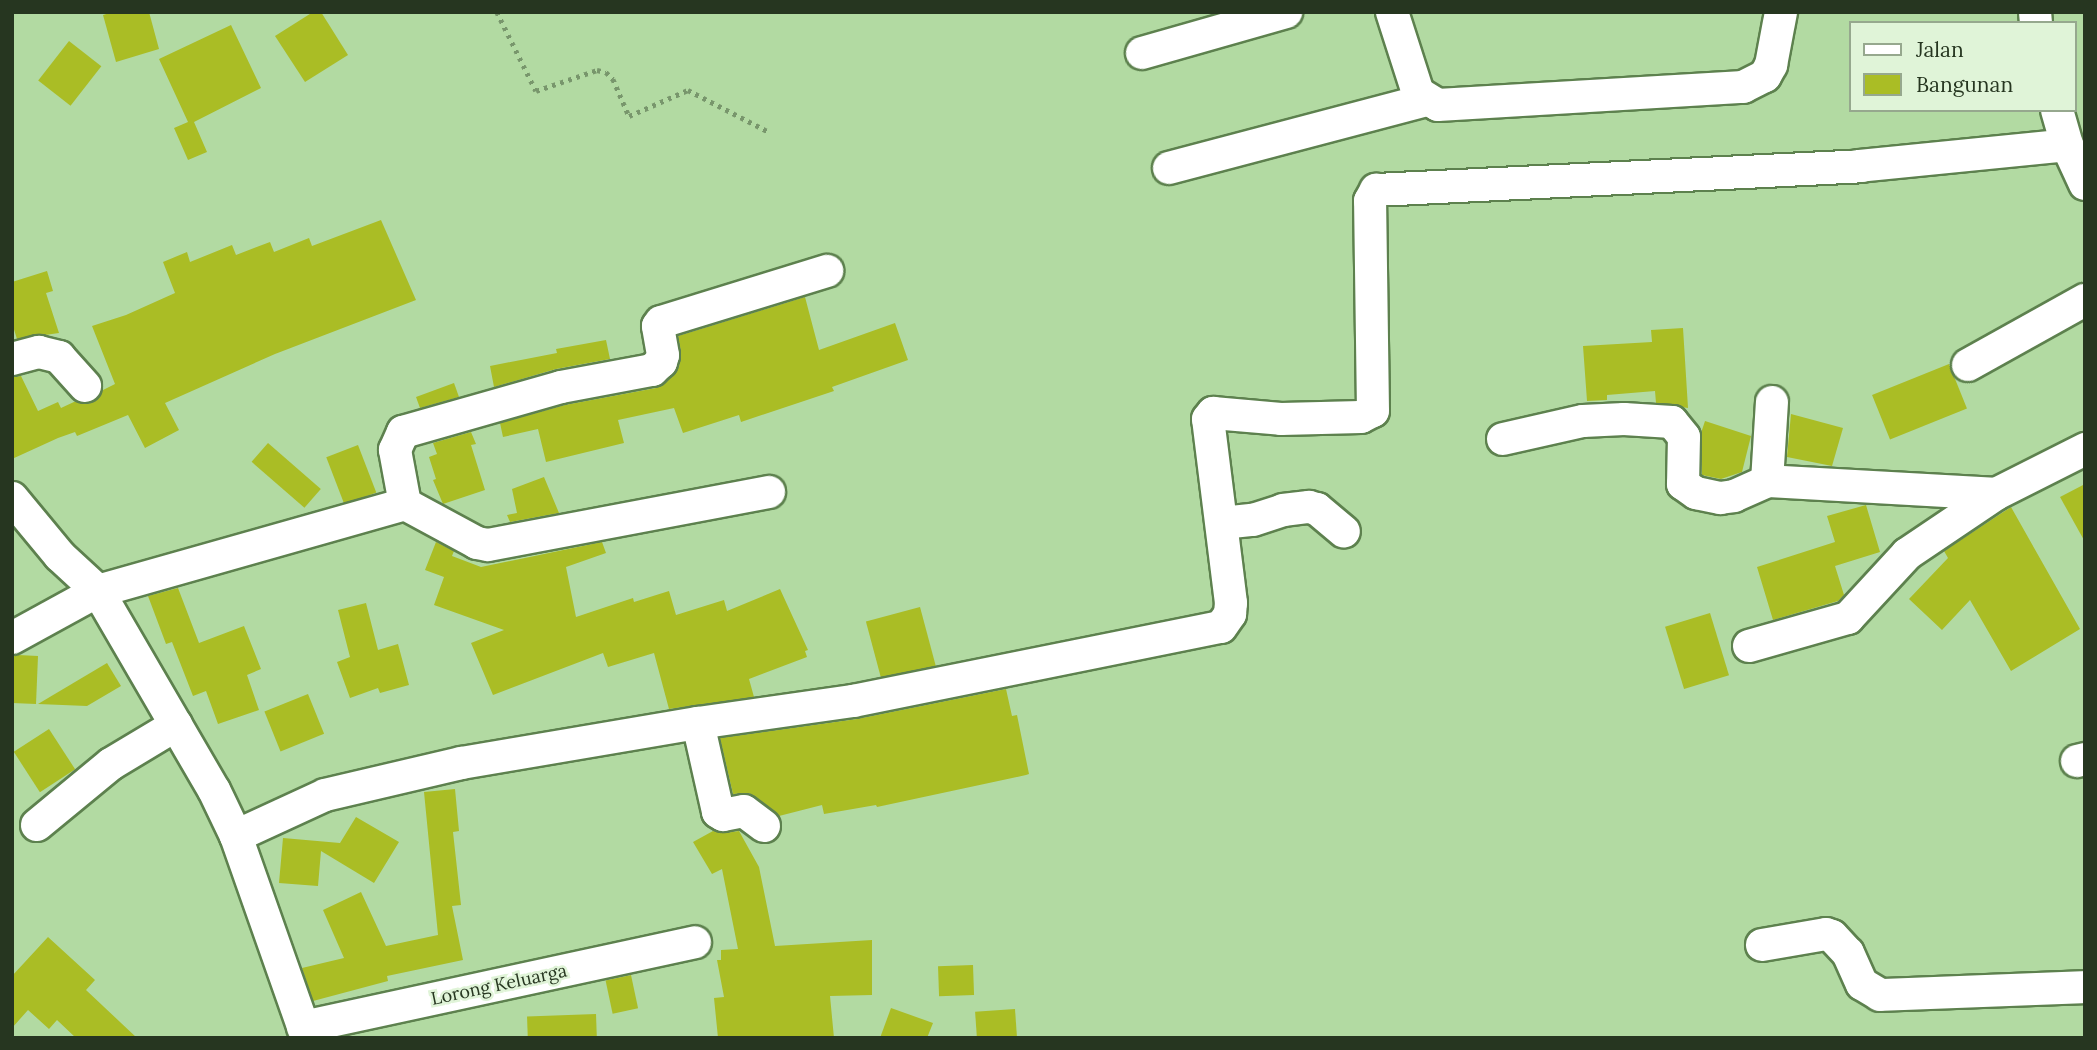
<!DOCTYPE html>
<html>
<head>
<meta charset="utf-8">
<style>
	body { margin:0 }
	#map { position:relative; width:2097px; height:1050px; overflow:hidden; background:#b2daa2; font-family:Lora,serif }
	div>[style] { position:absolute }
	.building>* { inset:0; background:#aabd25; transform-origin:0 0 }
	.path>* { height:4.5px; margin-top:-2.25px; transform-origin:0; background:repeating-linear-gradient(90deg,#78966c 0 3.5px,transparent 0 8.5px) }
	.roads { filter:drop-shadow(2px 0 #5d814e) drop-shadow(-2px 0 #5d814e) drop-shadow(0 2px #5d814e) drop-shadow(0 -2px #5d814e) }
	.minor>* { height:32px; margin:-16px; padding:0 16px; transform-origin:16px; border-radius:16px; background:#fff }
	span { translate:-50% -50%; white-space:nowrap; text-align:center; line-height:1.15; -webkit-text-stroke:5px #e0f4d8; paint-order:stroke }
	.street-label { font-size:18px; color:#263620 }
	.frame { position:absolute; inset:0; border:14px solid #263620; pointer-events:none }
	.legend { position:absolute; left:1849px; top:21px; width:228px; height:91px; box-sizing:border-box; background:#e0f4d8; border:2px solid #96a88e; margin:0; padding:9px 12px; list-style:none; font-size:21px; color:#263620 }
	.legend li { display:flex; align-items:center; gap:14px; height:35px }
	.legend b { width:35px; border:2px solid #96a88e }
</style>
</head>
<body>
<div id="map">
	<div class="building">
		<div style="clip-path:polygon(113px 12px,149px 12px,159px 49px,116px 62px,103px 15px)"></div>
		<div style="clip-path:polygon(313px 12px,321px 12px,348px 55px,305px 82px,275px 36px)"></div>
		<div style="clip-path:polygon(231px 25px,261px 88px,194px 122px,207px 152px,188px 160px,174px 128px,188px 122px,159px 59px)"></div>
		<div style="left:69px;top:41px;width:41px;height:50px;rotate:38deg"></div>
		<div style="clip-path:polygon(381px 220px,416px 300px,275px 354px,165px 403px,179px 430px,145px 448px,128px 415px,77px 436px,75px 432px,58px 438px,12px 459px,12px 377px,21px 376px,38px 411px,58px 402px,61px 408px,76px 401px,88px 404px,97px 400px,103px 390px,115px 384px,92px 326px,126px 315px,175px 293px,163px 262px,187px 252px,190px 262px,232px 245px,236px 255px,270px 242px,274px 252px,309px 238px,312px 246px)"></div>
		<div style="clip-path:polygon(47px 271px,53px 291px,46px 293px,59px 333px,17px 339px,12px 323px,12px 282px)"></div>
		<div style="clip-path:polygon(805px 297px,819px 350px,895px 323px,908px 360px,832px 387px,834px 391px,741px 422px,739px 415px,683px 433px,674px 408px,618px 420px,624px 443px,546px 462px,538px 429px,503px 437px,500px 423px,565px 405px,656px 388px,673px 376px,679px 367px,681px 352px,678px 336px)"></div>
		<div style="clip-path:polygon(1683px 328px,1688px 408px,1656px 403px,1655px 391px,1607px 395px,1607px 400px,1587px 401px,1583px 346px,1652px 342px,1651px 330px)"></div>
		<div style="clip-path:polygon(606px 340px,610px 359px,556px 369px,494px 387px,490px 366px,557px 353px,556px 349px)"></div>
		<div style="left:1949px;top:364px;width:48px;height:83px;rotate:68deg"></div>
		<div style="clip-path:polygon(454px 383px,459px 397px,420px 408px,416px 397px)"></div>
		<div style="clip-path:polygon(1791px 414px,1843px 428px,1832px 466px,1787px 457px)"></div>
		<div style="clip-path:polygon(1705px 421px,1751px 436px,1742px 472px,1721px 479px,1702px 475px,1701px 433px)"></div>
		<div style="clip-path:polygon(471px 432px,476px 444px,471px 445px,485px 490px,443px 504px,433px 480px,436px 479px,429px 457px,437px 454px,433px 443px)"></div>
		<div style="left:268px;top:443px;width:70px;height:25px;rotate:41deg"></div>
		<div style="left:358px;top:445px;width:51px;height:34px;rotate:69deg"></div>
		<div style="clip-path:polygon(544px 477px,559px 513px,510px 522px,507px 515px,517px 513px,512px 489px)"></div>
		<div style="clip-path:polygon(2085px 484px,2085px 542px,2060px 497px)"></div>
		<div style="clip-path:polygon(1866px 505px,1880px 552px,1835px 566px,1844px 595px,1838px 601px,1773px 620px,1757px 567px,1835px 542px,1827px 516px)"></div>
		<div style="clip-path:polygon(2011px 507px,2080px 629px,2011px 671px,1970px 600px,1942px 630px,1909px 599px,1948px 558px,1944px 551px)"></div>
		<div style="clip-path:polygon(436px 542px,454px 551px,452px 556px,481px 567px,602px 542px,606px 553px,566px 567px,576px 617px,633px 598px,634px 602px,669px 591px,676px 615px,724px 600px,727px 611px,780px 589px,808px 650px,805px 651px,807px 657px,749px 679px,754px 697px,669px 709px,654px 653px,608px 667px,603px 653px,493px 695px,471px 643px,504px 630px,434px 605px,444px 577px,425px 570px)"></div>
		<div style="clip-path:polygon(178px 588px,199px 643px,244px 626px,261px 669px,247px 675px,259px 710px,218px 724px,206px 691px,193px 696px,172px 642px,166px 644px,148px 596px)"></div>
		<div style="clip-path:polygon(366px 603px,378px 650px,398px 644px,409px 685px,380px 693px,378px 688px,350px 698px,337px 662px,350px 657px,338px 610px)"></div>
		<div style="left:920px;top:607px;width:61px;height:56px;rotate:75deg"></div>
		<div style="left:1710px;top:613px;width:65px;height:47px;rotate:73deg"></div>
		<div style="clip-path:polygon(18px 655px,38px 656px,36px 704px,12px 703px,12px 656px)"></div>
		<div style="clip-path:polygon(107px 663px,121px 686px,87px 706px,38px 704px)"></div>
		<div style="clip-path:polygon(1006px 689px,1012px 716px,1017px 715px,1029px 774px,1026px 775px,877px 807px,876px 805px,824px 814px,822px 805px,779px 816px,749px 793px,733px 794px,720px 738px,857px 719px)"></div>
		<div style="left:308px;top:694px;width:43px;height:47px;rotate:68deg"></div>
		<div style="left:49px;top:729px;width:48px;height:42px;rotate:57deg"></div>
		<div style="clip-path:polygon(455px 789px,459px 831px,453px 832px,461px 905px,452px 906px,463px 960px,387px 976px,388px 981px,313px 1001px,302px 968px,344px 958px,323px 910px,361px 892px,386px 946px,438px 935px,424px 792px)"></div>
		<div style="clip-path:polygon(356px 817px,399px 842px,374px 883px,321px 851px,318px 886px,279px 883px,283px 838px,340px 843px)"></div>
		<div style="clip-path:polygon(713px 831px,725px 833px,739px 831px,759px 867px,775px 946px,872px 940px,872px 995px,830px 996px,834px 1038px,718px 1038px,714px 998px,724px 997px,717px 960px,721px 960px,721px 950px,738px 949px,722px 869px,712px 874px,693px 842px)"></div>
		<div style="clip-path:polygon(48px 937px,95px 980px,86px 990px,137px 1038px,76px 1038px,57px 1020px,49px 1029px,28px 1010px,12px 1028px,12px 976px)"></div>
		<div style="left:973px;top:965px;width:30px;height:35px;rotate:88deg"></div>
		<div style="left:631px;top:975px;width:34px;height:26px;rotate:78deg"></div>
		<div style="clip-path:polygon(891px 1008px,933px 1023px,927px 1038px,880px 1038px)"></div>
		<div style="left:1015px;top:1009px;width:29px;height:40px;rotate:86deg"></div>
		<div style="left:596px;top:1014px;width:24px;height:69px;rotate:88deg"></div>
	</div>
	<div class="path">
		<div style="left:497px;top:12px;width:88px;rotate:63.7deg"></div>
		<div style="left:536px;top:91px;width:65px;rotate:-19deg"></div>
		<div style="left:597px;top:70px;width:9px;rotate:13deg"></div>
		<div style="left:606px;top:72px;width:10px;rotate:45deg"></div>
		<div style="left:613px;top:79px;width:40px;rotate:66.6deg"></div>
		<div style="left:629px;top:116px;width:64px;rotate:-23.8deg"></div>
		<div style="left:688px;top:90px;width:93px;rotate:27.4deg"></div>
	</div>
	<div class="roads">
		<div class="minor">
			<div style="left:1392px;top:12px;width:85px;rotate:72.2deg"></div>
			<div style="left:1418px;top:93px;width:23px;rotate:31deg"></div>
			<div style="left:1438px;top:105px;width:306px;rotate:-3.4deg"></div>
			<div style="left:1743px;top:87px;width:25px;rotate:-27deg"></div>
			<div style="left:1765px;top:76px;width:13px;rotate:-61deg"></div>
			<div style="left:1771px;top:65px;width:54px;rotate:-79.3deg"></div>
			<div style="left:2035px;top:12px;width:11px;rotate:85deg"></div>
			<div style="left:1142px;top:53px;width:150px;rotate:-15.9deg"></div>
			<div style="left:2057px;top:110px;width:36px;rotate:74deg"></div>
			<div style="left:2067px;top:145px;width:43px;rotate:65.2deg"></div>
			<div style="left:1858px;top:166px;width:210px;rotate:-5.7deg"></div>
			<div style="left:1169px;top:168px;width:266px;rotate:-14.8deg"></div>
			<div style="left:12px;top:359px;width:28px;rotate:-15deg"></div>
			<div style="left:39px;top:352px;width:21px;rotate:14deg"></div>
			<div style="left:59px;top:357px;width:39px;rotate:48deg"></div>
			<div style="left:1968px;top:365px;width:134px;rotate:-29.1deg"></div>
			<div style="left:1772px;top:402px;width:79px;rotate:93.6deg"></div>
			<div style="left:1767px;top:481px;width:229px;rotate:3.2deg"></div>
			<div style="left:1503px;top:439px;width:82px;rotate:-12.7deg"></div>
			<div style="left:1583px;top:421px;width:41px;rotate:-2.8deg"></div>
			<div style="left:1624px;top:419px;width:48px;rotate:3.6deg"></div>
			<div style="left:1672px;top:422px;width:19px;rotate:51deg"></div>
			<div style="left:1684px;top:437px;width:47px;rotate:91.2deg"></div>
			<div style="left:1683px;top:484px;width:16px;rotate:35deg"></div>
			<div style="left:1696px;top:493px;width:25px;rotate:12deg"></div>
			<div style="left:1720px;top:498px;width:14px;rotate:-8deg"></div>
			<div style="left:1734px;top:496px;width:36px;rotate:-24deg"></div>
			<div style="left:12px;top:498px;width:75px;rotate:50.4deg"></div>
			<div style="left:60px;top:556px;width:52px;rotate:42.6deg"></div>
			<div style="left:98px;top:591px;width:230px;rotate:59.8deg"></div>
			<div style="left:214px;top:790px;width:51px;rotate:64.4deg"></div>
			<div style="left:236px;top:836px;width:214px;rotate:70.6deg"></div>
			<div style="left:405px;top:504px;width:55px;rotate:-100.5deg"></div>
			<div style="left:395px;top:450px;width:20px;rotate:-66deg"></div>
			<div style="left:403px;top:432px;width:164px;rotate:-15.9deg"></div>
			<div style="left:561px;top:387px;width:93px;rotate:-10.6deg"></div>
			<div style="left:652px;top:370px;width:12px;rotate:-42deg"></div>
			<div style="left:661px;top:362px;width:7px;rotate:-74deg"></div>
			<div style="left:663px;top:355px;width:29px;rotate:-100deg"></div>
			<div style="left:658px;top:326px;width:5px;rotate:-53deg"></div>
			<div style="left:661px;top:322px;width:174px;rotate:-17.1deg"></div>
			<div style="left:1222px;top:523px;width:31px;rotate:-6deg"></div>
			<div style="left:1253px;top:520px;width:32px;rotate:-18deg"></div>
			<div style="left:1283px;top:510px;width:26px;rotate:-7deg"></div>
			<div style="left:1309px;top:507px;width:8px;rotate:14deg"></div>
			<div style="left:1317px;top:509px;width:35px;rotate:40deg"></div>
			<div style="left:12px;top:638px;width:98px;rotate:-28.7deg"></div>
			<div style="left:98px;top:591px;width:319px;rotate:-15.8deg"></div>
			<div style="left:405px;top:504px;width:82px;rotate:28.4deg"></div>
			<div style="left:477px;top:543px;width:11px;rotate:10deg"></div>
			<div style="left:488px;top:545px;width:286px;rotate:-10.7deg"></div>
			<div style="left:1749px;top:646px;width:103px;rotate:-15.8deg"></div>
			<div style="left:1848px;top:618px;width:87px;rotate:-47.3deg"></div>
			<div style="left:1907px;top:554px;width:107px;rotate:-34deg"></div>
			<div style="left:1996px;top:494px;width:100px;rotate:-26.8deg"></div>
			<div style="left:698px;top:723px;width:91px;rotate:77.3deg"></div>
			<div style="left:718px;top:812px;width:6px;rotate:31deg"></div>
			<div style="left:723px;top:815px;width:21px;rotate:-11deg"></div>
			<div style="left:744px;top:811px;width:25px;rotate:37deg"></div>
			<div style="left:2077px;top:761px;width:8px;rotate:-14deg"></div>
			<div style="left:37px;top:825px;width:96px;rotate:-39.5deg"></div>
			<div style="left:111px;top:764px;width:76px;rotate:-31deg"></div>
			<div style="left:236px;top:836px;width:98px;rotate:-24.7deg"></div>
			<div style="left:325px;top:795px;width:140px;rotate:-13.2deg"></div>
			<div style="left:461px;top:763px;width:240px;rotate:-9.6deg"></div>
			<div style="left:698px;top:723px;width:157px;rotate:-8.1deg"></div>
			<div style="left:853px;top:701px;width:375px;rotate:-11.4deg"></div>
			<div style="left:1221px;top:627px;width:16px;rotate:-55deg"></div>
			<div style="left:1230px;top:614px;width:11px;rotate:-85deg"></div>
			<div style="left:1231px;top:603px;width:185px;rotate:-97.1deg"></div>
			<div style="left:1208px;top:419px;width:8px;rotate:-50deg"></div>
			<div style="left:1213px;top:413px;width:68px;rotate:5deg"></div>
			<div style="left:1281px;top:419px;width:80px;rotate:-1.4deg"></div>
			<div style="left:1361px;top:417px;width:13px;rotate:-27deg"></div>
			<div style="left:1373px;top:411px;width:210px;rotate:-90.8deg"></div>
			<div style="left:1370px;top:201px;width:13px;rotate:-61deg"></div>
			<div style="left:1376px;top:190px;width:486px;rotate:-2.8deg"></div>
			<div style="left:1762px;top:945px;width:65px;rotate:-9.8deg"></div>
			<div style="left:1826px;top:934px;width:6px;rotate:18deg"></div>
			<div style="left:1832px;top:936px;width:23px;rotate:47deg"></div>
			<div style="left:1848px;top:953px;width:34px;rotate:66deg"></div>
			<div style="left:1862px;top:984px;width:21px;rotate:31deg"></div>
			<div style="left:1880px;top:995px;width:205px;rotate:-2.2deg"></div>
			<div style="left:303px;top:1027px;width:401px;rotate:-12.2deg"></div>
		</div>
	</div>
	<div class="street-label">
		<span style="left:499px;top:985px;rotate:-12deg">Lorong Keluarga</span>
	</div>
	<div class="frame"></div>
	<ul class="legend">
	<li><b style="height:9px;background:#fff"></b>Jalan</li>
	<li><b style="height:19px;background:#aabd25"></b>Bangunan</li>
	</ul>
</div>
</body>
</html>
